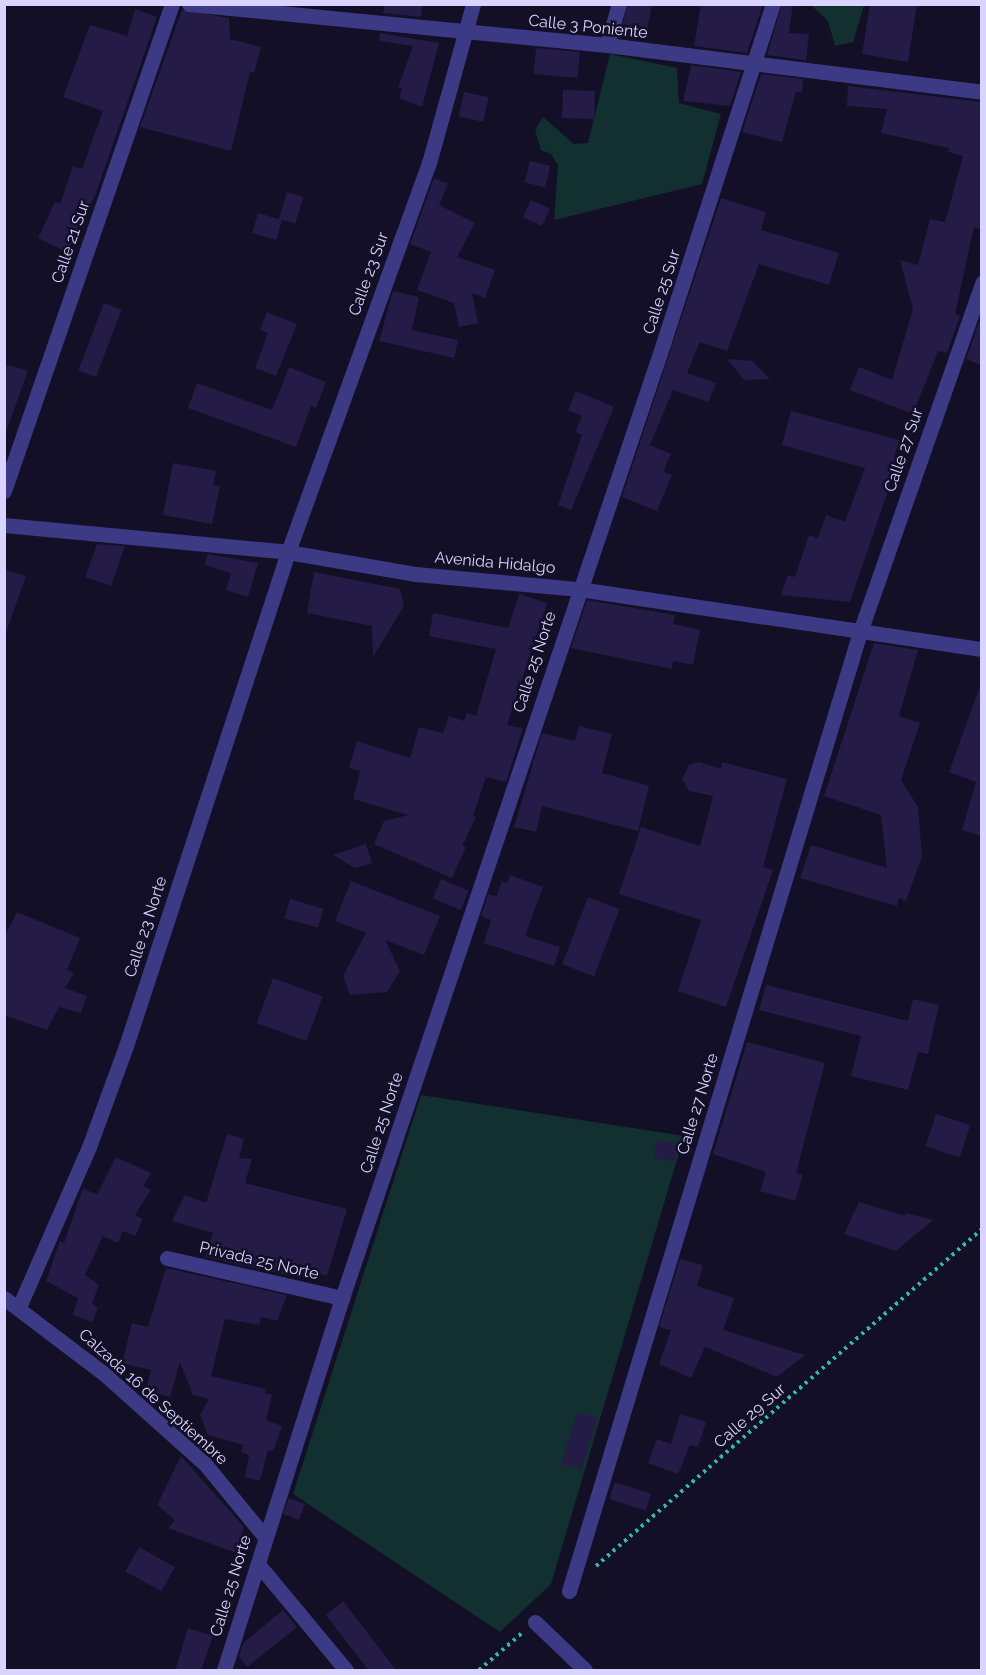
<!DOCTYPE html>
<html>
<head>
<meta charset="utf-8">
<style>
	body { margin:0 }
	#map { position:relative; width:986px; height:1675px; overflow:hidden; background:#130f26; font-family:Raleway,sans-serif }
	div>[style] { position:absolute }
	.green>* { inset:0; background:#12302f }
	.building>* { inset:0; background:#241b47; transform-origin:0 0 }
	.path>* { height:4px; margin-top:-2px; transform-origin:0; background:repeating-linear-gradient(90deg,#2fb8b0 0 3px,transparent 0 7.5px) }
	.minor>* { height:15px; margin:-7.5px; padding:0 7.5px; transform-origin:7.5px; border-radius:7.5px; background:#3d3a85 }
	span { translate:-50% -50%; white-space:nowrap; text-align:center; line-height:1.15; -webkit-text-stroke:5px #130f26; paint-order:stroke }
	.street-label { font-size:16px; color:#d9d4ff }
	.frame { position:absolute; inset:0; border:6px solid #d9d4ff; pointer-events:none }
</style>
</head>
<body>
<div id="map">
	<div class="green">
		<div style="clip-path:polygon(811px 5px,864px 5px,853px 42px,835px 46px,828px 21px)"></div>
		<div style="clip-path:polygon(610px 54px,677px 68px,679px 103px,721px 114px,702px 184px,554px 220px,558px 165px,551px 154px,541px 150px,535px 130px,543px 117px,574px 144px,588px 143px)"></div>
		<div style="clip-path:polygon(421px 1095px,684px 1136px,551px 1584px,500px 1632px,293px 1494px)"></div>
	</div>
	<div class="building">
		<div style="clip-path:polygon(385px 4px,423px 4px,421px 17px,383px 13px)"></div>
		<div style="clip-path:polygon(628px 4px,652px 4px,647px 31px,622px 27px)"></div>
		<div style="clip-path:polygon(701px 4px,763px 4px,747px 53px,694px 46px)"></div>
		<div style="clip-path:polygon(782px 4px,793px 4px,789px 33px,809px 34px,806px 60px,767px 55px)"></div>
		<div style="clip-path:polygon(870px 4px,917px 4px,908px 62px,862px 54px)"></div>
		<div style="clip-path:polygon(135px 9px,157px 17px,96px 193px,67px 252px,38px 238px,55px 202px,60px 204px,73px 166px,82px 169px,103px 111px,63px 97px,90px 25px,127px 36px)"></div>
		<div style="clip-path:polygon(182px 10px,229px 18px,230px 39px,261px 47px,254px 73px,250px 72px,231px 151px,140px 127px)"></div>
		<div style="clip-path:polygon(380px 33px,439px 43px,422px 107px,399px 98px,402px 88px,398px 87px,413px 46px,379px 41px)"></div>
		<div style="left:536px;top:48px;width:44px;height:26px;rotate:5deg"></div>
		<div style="clip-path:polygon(691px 65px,741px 72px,730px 106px,683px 101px)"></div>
		<div style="clip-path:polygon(761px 74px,803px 79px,802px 92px,796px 92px,782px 142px,742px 132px)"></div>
		<div style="clip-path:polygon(848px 86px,981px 102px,981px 230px,974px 227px,955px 314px,960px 316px,947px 353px,938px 351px,913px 414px,850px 390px,859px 367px,892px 380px,913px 309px,900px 260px,918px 265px,930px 219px,945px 222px,963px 156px,948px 152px,949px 148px,881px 133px,887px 109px,847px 106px)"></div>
		<div style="left:563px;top:90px;width:32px;height:28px;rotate:2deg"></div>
		<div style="left:464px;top:92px;width:25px;height:25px;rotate:12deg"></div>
		<div style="left:530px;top:161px;width:21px;height:22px;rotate:14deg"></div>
		<div style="clip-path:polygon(434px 178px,448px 184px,439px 205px,475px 223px,457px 257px,495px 270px,485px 298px,472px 293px,478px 323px,459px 327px,454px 303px,417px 290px,431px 252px,410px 244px)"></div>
		<div style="left:287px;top:192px;width:17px;height:28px;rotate:17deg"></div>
		<div style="clip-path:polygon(721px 198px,766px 212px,761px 230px,839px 253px,829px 285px,759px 264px,727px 351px,700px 342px,687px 373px,716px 383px,708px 402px,673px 390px,650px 445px,671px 454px,663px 472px,672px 475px,657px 511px,622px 497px)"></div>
		<div style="left:531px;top:200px;width:21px;height:19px;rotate:25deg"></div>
		<div style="left:258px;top:213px;width:25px;height:21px;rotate:16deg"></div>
		<div style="clip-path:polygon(393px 291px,419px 297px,412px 330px,458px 340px,454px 358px,379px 341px)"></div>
		<div style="left:104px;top:303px;width:19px;height:72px;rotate:21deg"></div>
		<div style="clip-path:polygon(267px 312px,297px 324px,276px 376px,255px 368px,268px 333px,260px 330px)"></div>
		<div style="clip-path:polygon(979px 322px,981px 323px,981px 365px,966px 359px)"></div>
		<div style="clip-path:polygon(727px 359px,752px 361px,770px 379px,744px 380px)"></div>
		<div style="clip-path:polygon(4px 364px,28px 371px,7px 429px,4px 429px)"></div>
		<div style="clip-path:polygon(289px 367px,326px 382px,316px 408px,311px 406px,296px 447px,188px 408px,197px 383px,272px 410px)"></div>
		<div style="clip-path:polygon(576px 391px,614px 407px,571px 510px,558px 505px,582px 435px,575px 432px,582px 416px,568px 410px)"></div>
		<div style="clip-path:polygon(791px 411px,899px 440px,888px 481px,891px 482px,850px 602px,781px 595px,788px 575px,795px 577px,809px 535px,818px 538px,826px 515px,845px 522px,865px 468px,782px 445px)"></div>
		<div style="clip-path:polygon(173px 463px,216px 471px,213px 485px,220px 486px,212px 524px,163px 515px)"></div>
		<div style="clip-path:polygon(97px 544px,125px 546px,111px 586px,85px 577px)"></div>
		<div style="clip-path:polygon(208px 554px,258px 563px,248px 597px,226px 590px,231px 573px,205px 565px)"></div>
		<div style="clip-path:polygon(4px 570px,26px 576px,7px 630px,4px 630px)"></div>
		<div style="clip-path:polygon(314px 572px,400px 589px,404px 606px,373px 657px,372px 626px,307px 613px)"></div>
		<div style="clip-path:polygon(519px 594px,547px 603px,507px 725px,523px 728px,506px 782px,486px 777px,473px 816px,476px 817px,462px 846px,466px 847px,452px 878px,374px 844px,384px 821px,408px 815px,353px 799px,360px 771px,349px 768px,357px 741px,410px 758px,419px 727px,443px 733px,449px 716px,464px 721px,467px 713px,476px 716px,496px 649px,429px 636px,433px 613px,508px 628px)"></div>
		<div style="clip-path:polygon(587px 600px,675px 615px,673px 624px,700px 630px,693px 665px,673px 661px,672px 669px,571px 648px)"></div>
		<div style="clip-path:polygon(874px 643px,918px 650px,899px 716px,920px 723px,901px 780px,918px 807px,922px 856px,906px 901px,899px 898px,897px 906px,800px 878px,811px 845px,887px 868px,881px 815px,824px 796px)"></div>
		<div style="clip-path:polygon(979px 689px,981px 689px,981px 836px,962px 830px,976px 782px,949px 772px)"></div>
		<div style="clip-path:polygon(579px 726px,612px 734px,602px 773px,649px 786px,638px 831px,542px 806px,536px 832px,514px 827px,542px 733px,575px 741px)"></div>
		<div style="clip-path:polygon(699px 762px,721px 769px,722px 762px,787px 779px,763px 867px,773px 870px,726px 1007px,678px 991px,701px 920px,619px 894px,641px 827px,700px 846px,713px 796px,689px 791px,682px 779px,689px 765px)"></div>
		<div style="clip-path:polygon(366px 844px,372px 863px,355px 868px,333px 855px)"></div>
		<div style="clip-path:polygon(510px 875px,543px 887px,525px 936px,560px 947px,554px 966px,484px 943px,491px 920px,481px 916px,488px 894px,496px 897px,502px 881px,507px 883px)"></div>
		<div style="left:441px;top:879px;width:30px;height:21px;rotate:23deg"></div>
		<div style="clip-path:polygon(351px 881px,440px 916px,424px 955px,385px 940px,400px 971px,387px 992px,350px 995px,343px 976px,366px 933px,335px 921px)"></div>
		<div style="left:588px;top:897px;width:34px;height:72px;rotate:21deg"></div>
		<div style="left:290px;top:899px;width:35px;height:20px;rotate:16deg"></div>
		<div style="clip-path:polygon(17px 912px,80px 938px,67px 970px,74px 973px,65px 988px,87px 996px,81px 1013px,59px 1007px,47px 1030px,4px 1015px,4px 938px)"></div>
		<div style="left:273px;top:978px;width:53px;height:48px;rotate:20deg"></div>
		<div style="clip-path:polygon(766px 985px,908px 1021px,913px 999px,939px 1005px,928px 1054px,918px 1052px,908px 1090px,851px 1076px,861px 1036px,759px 1010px)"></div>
		<div style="clip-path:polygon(747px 1042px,825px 1063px,796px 1173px,803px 1175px,795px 1201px,760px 1191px,766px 1172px,713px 1154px)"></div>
		<div style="left:936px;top:1114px;width:36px;height:34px;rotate:18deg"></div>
		<div style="clip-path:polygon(227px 1134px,244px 1139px,239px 1158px,252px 1159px,245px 1183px,347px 1209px,327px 1276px,294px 1266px,291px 1276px,205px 1257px,213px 1233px,172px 1221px,185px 1195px,206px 1203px)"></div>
		<div style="left:657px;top:1140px;width:21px;height:18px;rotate:11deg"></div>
		<div style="clip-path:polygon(116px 1157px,151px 1173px,143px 1186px,151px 1190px,135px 1215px,143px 1219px,135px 1236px,123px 1231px,118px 1243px,103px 1236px,85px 1275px,99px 1285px,92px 1304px,98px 1308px,92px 1322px,73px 1315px,78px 1298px,46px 1281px,60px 1241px,64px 1243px,83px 1188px,97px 1195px)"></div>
		<div style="clip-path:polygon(859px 1202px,905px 1216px,906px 1213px,933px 1220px,896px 1251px,844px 1234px)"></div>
		<div style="clip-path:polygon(680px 1259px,703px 1265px,697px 1286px,734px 1298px,723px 1330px,805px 1355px,777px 1377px,705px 1347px,691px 1378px,659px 1364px,671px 1330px,659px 1327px)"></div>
		<div style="clip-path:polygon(166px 1268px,287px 1295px,277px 1321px,261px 1317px,259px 1325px,225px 1319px,211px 1376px,266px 1389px,265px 1393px,272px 1395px,266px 1420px,282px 1426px,273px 1451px,268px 1450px,260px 1481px,245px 1477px,249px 1455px,241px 1452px,243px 1445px,208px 1435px,200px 1415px,209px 1399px,193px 1395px,180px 1362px,170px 1397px,146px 1390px,151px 1370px,122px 1363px,132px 1323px,148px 1327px)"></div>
		<div style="left:577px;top:1412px;width:21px;height:54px;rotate:17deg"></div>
		<div style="clip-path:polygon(680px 1414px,706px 1422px,698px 1447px,690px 1445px,678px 1474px,648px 1463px,657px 1439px,671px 1444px)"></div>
		<div style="clip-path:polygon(181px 1456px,244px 1527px,236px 1553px,168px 1528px,175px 1520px,157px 1505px)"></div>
		<div style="left:615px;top:1482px;width:38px;height:18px;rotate:18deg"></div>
		<div style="left:289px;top:1498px;width:17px;height:17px;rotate:21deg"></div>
		<div style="left:139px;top:1547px;width:41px;height:28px;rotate:29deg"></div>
		<div style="clip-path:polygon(343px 1601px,397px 1671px,369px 1671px,326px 1615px)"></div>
		<div style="clip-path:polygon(283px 1610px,297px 1627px,247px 1667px,239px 1656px,243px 1643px)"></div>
		<div style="clip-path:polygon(188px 1628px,213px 1636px,201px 1671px,175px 1671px)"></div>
	</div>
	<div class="path">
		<div style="left:596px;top:1566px;width:512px;rotate:-41.12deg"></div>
		<div style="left:479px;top:1670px;width:57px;rotate:-40.7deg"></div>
	</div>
	<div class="minor">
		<div style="left:189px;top:4px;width:420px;rotate:5.6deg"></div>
		<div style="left:607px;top:45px;width:378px;rotate:7.1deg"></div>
		<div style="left:607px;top:45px;width:43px;rotate:-73.7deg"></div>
		<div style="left:4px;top:491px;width:515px;rotate:-70.97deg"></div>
		<div style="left:4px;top:525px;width:285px;rotate:5.4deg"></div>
		<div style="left:288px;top:552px;width:130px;rotate:9.8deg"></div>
		<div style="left:416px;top:574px;width:164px;rotate:5.3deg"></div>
		<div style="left:579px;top:589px;width:407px;rotate:8.5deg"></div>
		<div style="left:167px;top:1258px;width:180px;rotate:12.9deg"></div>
		<div style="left:4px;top:1298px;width:123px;rotate:37.1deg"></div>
		<div style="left:102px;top:1372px;width:138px;rotate:41.8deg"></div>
		<div style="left:205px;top:1464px;width:94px;rotate:50.6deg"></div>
		<div style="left:19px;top:1307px;width:175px;rotate:-66.4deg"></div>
		<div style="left:89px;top:1147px;width:108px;rotate:-69.9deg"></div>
		<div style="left:126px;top:1046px;width:520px;rotate:-71.84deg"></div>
		<div style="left:288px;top:552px;width:414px;rotate:-70.1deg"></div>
		<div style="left:429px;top:163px;width:165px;rotate:-74.5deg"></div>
		<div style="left:258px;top:1564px;width:138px;rotate:50.3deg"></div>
		<div style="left:569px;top:1591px;width:1005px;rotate:-73.12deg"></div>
		<div style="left:861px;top:629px;width:367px;rotate:-70.7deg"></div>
		<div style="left:535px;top:1622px;width:69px;rotate:43.8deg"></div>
		<div style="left:224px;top:1670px;width:390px;rotate:-72.4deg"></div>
		<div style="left:342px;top:1298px;width:1007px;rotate:-71.4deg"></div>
		<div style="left:663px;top:344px;width:357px;rotate:-72.1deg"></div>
	</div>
	<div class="street-label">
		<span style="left:588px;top:27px;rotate:6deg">Calle 3 Poniente</span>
		<span style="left:71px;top:242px;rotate:-71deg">Calle 21 Sur</span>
		<span style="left:369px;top:274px;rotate:-70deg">Calle 23 Sur</span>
		<span style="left:662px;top:292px;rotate:-72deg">Calle 25 Sur</span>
		<span style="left:904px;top:450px;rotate:-71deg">Calle 27 Sur</span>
		<span style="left:495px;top:563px;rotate:5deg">Avenida Hidalgo</span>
		<span style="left:535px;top:662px;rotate:-72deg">Calle 25 Norte</span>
		<span style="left:146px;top:927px;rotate:-72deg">Calle 23 Norte</span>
		<span style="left:698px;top:1104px;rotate:-73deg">Calle 27 Norte</span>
		<span style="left:382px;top:1123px;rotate:-72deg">Calle 25 Norte</span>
		<span style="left:259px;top:1261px;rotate:13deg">Privada 25 Norte</span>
		<span style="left:153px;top:1397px;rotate:42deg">Calzada 16 de Septiembre</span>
		<span style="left:750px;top:1416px;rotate:-41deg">Calle 29 Sur</span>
		<span style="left:231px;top:1586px;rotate:-73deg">Calle 25 Norte</span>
	</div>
	<div class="frame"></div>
</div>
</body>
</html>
